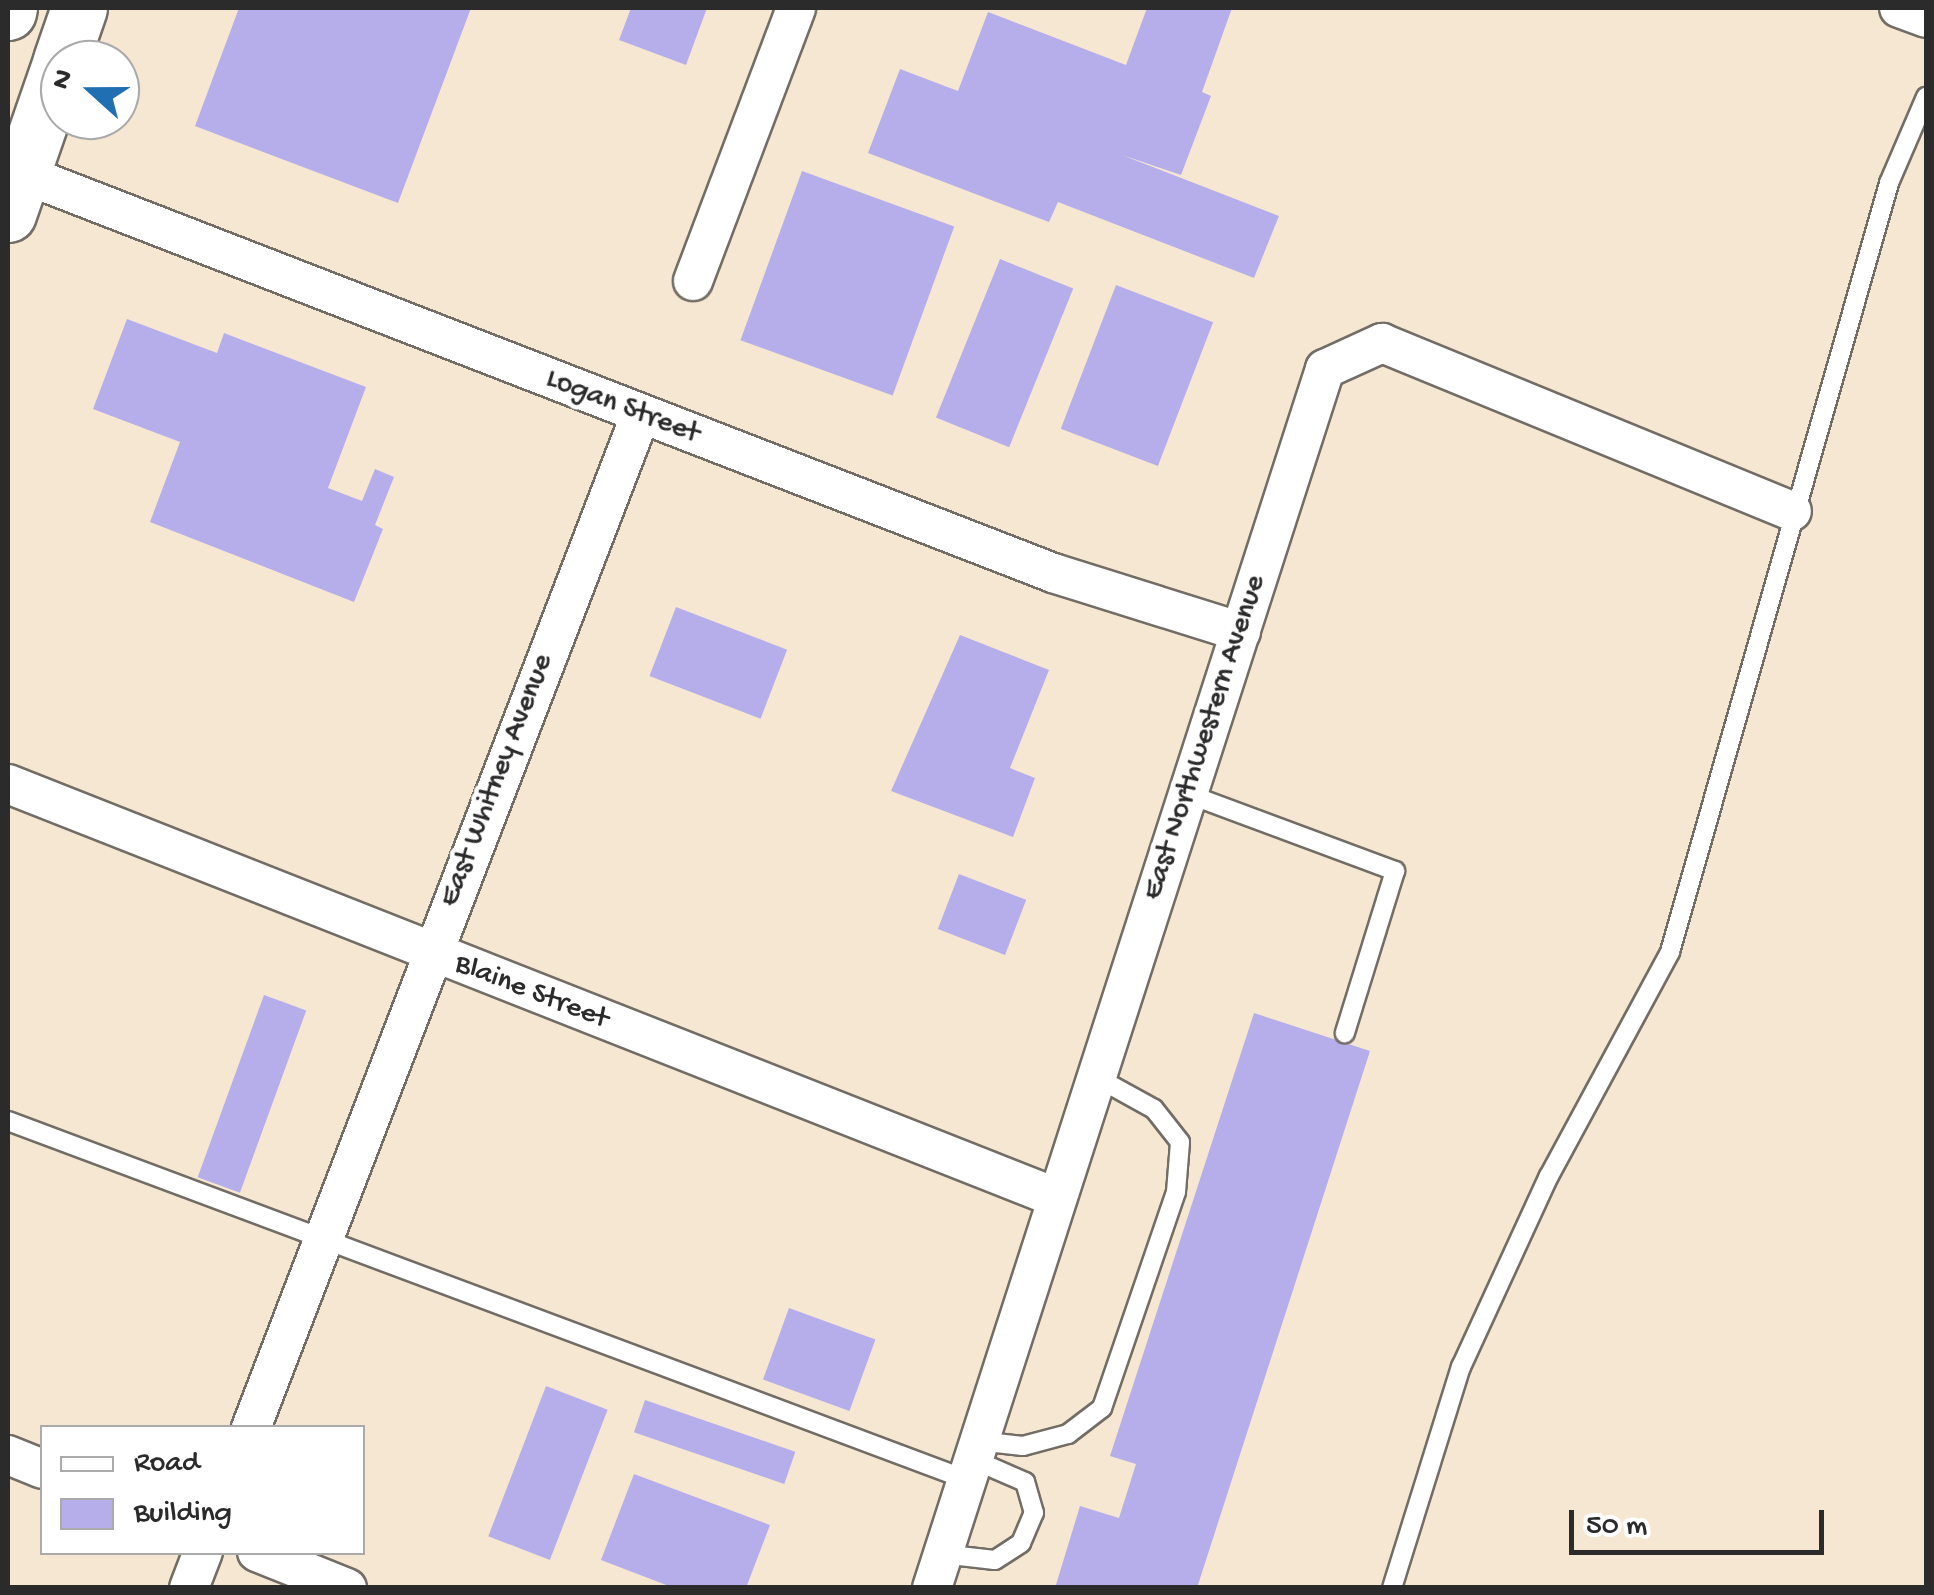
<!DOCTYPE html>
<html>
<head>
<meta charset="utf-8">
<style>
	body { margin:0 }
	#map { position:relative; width:1934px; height:1595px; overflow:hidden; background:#f6e7d2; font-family:"Gochi Hand",sans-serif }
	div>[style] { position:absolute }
	.building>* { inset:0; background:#b6aeea; transform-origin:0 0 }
	.roads { filter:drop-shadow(2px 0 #726d65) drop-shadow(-2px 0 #726d65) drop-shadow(0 2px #726d65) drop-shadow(0 -2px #726d65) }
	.service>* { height:18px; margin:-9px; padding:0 9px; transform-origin:9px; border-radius:9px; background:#fff }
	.minor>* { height:38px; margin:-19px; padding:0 19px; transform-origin:19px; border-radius:19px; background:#fff }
	.trunk>* { height:55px; margin:-27.5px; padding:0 27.5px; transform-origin:27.5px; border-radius:27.5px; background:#fff }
	span { translate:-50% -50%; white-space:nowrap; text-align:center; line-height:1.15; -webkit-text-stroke:9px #fff; paint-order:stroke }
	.street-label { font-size:30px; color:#2b2b2b }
	.frame { position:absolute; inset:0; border:10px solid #2b2b2b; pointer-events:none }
	.legend { position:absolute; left:40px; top:1425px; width:325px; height:130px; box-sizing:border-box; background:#fff; border:2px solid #aaa; margin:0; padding:12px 18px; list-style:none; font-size:30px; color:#2b2b2b }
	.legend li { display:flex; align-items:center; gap:20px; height:50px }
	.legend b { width:50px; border:2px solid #aaa }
	.north { position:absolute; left:40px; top:40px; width:100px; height:100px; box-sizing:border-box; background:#fff; border:2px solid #aaa; border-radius:50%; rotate:291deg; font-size:28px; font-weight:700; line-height:40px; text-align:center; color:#2b2b2b }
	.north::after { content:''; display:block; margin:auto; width:35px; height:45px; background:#1f6fb2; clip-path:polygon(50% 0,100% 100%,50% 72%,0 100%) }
	.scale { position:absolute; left:1569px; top:1510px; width:255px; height:45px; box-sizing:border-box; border:5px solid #2b2b2b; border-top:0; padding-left:12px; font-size:30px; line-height:35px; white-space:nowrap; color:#2b2b2b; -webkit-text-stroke:8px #fff; paint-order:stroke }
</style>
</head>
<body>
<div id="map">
	<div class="building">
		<div style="clip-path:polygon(239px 8px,471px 8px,398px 203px,195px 126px)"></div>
		<div style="clip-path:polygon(631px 8px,707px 8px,686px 65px,619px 40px)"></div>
		<div style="clip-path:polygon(1147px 8px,1232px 8px,1202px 92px,1211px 96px,1181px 175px,1122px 155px,1279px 216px,1254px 278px,1058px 202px,1049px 222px,868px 153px,900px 69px,958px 91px,988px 12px,1126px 65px)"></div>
		<div style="left:802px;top:171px;width:162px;height:180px;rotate:20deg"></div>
		<div style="left:1000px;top:259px;width:79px;height:171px;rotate:22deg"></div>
		<div style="left:1116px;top:285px;width:104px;height:154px;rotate:21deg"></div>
		<div style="clip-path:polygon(127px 319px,217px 353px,224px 333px,366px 387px,328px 488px,362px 501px,375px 469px,394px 477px,375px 525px,383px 529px,354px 602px,150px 522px,180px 442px,93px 409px)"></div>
		<div style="left:676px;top:607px;width:119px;height:74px;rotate:21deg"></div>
		<div style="clip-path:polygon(960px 635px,1049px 670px,1010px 768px,1035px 778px,1013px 837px,891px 791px)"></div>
		<div style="left:959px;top:874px;width:72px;height:59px;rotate:21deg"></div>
		<div style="left:264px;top:995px;width:45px;height:194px;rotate:20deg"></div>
		<div style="clip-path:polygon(1254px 1013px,1370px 1051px,1197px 1588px,1055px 1588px,1080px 1506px,1119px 1518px,1136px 1464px,1110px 1456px)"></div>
		<div style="left:789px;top:1308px;width:92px;height:76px;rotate:20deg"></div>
		<div style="left:546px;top:1386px;width:66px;height:161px;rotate:21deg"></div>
		<div style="left:645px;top:1400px;width:159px;height:34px;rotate:19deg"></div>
		<div style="clip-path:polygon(634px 1474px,770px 1525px,746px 1588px,674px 1588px,601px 1560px)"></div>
	</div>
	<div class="roads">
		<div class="service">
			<div style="left:1188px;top:794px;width:221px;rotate:20.4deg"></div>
			<div style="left:1395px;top:871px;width:170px;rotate:107.2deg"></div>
			<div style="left:8px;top:1121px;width:1022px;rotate:20.51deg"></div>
			<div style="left:978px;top:1441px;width:45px;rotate:6.3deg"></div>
			<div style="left:1023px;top:1446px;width:47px;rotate:-14.9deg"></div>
			<div style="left:1068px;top:1434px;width:43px;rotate:-37.4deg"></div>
			<div style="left:1102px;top:1408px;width:228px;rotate:-71.1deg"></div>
			<div style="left:1176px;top:1192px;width:50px;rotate:-85.4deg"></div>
			<div style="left:1180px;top:1142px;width:42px;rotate:-128.2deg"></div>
			<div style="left:1154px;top:1109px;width:66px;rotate:-151.1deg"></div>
			<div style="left:942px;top:1554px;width:53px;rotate:6.5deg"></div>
			<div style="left:995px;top:1560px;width:31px;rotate:-33deg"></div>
			<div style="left:1021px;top:1543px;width:33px;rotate:-67deg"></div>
			<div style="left:1034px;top:1513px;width:32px;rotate:-106deg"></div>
			<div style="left:1025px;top:1482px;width:58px;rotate:-156.5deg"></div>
			<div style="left:1392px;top:1588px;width:232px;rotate:-72.7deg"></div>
			<div style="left:1461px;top:1367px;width:210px;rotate:-65.3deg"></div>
			<div style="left:1549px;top:1176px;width:255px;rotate:-61.6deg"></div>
			<div style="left:1670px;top:952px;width:800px;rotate:-74.1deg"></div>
			<div style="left:1889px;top:183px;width:94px;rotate:-66.7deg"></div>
		</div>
		<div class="minor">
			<div style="left:1899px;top:8px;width:29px;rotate:20deg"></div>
			<div style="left:8px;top:168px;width:1121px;rotate:21.18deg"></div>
			<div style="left:1053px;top:573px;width:197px;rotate:17.4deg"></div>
			<div style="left:693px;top:281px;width:292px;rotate:-69.3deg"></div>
			<div style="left:8px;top:784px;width:1126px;rotate:21.53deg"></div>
			<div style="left:251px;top:1428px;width:1084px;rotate:-68.97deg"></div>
			<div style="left:8px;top:1455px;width:37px;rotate:22deg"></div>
			<div style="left:257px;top:1552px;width:97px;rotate:21.8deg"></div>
			<div style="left:189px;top:1588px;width:39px;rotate:-69deg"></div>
			<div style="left:932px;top:1588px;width:1281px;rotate:-72.13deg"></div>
			<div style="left:1325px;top:369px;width:63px;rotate:-24.5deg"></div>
			<div style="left:1382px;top:343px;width:443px;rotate:22.3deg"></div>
		</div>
		<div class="trunk">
			<div style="left:8px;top:12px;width:4px;rotate:-76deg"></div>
			<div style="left:61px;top:60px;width:55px;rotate:-70.9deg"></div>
			<div style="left:8px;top:214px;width:159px;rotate:-70.9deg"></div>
		</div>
	</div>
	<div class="street-label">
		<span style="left:622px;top:408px;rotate:21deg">Logan Street</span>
		<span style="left:1206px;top:738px;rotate:-72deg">East Northwestern Avenue</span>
		<span style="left:498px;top:781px;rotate:-69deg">East Whitney Avenue</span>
		<span style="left:531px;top:993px;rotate:21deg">Blaine Street</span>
	</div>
	<div class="frame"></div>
	<ul class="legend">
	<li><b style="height:12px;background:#fff"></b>Road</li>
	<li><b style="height:28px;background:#b6aeea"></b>Building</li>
	</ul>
	<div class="north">N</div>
	<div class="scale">50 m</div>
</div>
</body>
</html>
